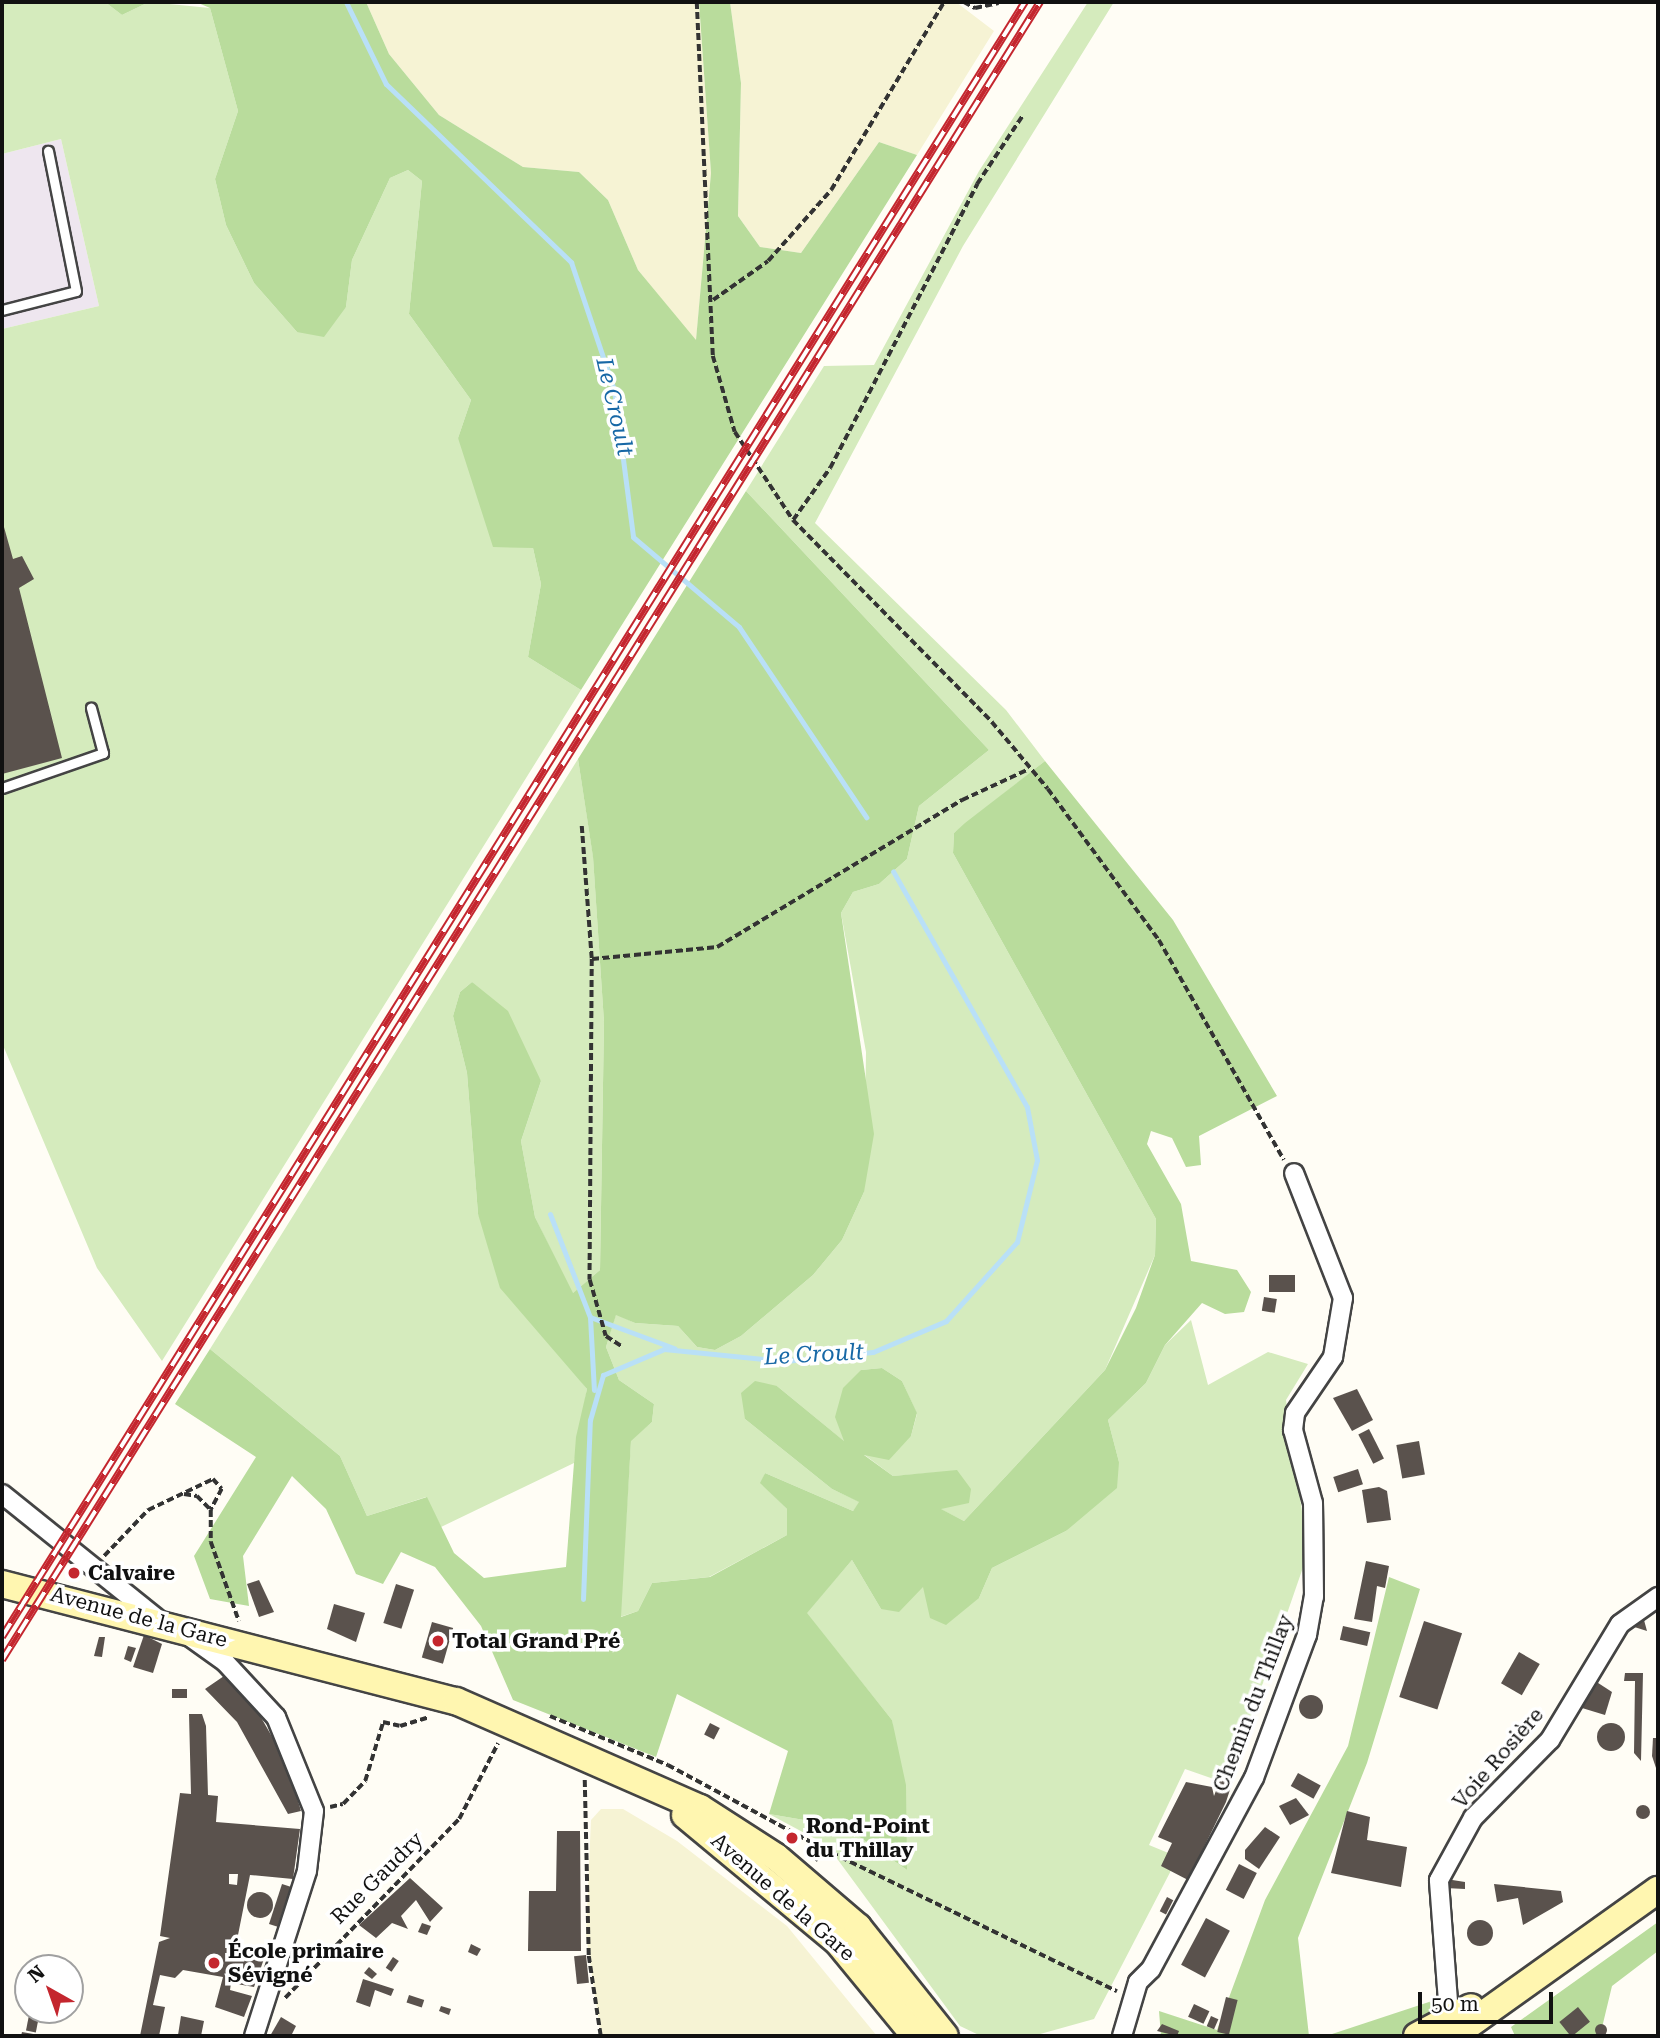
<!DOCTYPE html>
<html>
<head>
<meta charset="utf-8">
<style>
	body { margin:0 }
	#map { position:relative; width:1660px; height:2038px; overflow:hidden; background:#fffdf5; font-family:"Roboto Serif",serif }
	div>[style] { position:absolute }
	.industrial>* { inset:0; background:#eee6ef }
	.farmland>* { inset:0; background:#f6f3d4 }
	.green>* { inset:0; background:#d5ebbd }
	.forest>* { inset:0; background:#b9dc9c }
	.stream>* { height:5px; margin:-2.5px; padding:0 2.5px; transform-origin:2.5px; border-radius:2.5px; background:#b9e0f7 }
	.building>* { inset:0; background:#5a524d; transform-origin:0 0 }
	.round { border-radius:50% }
	.path>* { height:3.5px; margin-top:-1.75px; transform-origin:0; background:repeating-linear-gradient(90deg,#333 0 7px,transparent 0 10.5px) }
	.roads { filter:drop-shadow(2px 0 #444) drop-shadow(-2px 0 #444) drop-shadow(0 2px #444) drop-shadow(0 -2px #444) }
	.service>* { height:9px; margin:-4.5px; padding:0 4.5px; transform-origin:4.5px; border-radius:4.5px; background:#fff }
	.minor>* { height:18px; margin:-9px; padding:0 9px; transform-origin:9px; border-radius:9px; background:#fff }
	.secondary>* { height:26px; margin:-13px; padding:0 13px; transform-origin:13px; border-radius:13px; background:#fff6b0 }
	.rail>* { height:8px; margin-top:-4px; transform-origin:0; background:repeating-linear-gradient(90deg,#fff 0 16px,#c4262e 0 32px); box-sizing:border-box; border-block:2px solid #c4262e }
	.dots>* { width:19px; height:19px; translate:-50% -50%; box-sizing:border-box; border:4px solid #fff; border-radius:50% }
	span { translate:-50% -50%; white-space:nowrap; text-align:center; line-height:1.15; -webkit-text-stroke:7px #fff; paint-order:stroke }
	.poi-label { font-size:21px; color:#111; font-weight:700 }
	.left { translate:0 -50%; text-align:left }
	.street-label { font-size:21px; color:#111 }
	.water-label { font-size:23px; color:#1768a6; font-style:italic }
	.frame { position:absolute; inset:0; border:4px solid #111; pointer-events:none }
	.north { position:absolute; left:14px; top:1954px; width:70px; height:70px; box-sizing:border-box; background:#fff; border:2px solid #a0a0a0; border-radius:50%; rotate:320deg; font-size:19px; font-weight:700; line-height:28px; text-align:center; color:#111 }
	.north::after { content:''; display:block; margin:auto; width:24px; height:32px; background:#c4262e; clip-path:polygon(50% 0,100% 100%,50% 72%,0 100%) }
	.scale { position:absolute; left:1418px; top:1992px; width:135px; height:32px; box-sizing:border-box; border:4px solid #111; border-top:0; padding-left:9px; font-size:21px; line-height:24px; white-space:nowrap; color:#111; -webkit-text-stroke:5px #fff; paint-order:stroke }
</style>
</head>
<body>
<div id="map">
	<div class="industrial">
		<div style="clip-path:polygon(61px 139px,99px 306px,2px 329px,2px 154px)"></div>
	</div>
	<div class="farmland">
		<div style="clip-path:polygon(366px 2px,699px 2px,711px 173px,696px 341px,638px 270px,608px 200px,579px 172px,523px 167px,439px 115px,389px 54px)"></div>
		<div style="clip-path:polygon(730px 2px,956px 2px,994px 31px,917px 155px,879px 142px,801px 253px,760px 247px,738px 216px,741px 83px)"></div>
		<div style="clip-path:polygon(601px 1809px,623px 1809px,677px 1841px,787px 1926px,877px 2036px,601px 2036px,586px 1935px,591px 1820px)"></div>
	</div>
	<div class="green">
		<div style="clip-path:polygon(2px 2px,105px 2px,122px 15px,149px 2px,210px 8px,238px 111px,215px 179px,226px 225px,254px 283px,297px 332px,346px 307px,352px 260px,390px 178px,408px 170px,422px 181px,409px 314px,471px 400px,458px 438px,533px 548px,541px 584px,528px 657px,581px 690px,162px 1361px,97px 1268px,2px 1043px,2px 329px,99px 306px,61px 139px,2px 154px)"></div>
		<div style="clip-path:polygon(1088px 2px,1114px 2px,963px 246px,815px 523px,1006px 710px,1045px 761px,954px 833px,953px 853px,1156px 1219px,1155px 1255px,1105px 1370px,964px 1521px,940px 1509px,957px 1471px,893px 1476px,862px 1453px,911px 1436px,917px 1414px,902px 1381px,882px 1368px,861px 1370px,845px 1442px,777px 1386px,745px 1419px,832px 1489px,860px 1502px,853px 1511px,765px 1473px,761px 1483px,787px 1509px,787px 1535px,709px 1577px,652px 1583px,638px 1611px,620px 1617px,631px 1440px,652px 1422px,654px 1404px,619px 1380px,606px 1347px,616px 1314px,635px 1323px,678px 1326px,697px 1347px,715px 1350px,741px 1336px,813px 1275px,842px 1240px,864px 1192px,866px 1052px,841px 913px,853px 892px,879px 884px,907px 859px,919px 806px,989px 750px,746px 491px,824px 366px,874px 365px,979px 171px)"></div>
		<div style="clip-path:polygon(578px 759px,593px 856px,604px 1022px,600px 1270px,572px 1294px,535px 1217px,521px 1141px,541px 1081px,472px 982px,460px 992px,453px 1016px,467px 1073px,478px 1214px,550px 1341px,587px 1389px,574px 1463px,441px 1527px,426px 1497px,367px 1516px,340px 1456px,210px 1349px)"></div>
		<div style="clip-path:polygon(1191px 1320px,1208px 1385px,1268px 1352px,1308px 1364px,1286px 1400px,1308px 1553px,1228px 1784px,1185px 1769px,1149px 1845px,1178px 1857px,1094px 2019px,1033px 2036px,981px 2036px,960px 2026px,827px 1845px,769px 1814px,845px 1827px,907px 1870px,892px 1720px,806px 1613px,852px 1560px,881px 1609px,924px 1586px,979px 1598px,992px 1568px,1066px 1531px,1119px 1462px,1108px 1420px,1146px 1383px,1165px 1345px)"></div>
	</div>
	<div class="forest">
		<div style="clip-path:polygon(105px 2px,149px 2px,122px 15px)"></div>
		<div style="clip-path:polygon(196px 2px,366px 2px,389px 54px,439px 115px,523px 167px,579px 172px,608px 200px,638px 270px,696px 340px,711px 173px,699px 2px,730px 2px,741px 83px,738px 216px,760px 247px,801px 253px,879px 142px,917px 155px,581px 690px,528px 657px,541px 584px,533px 548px,493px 547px,458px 438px,471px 400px,409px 314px,422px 181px,408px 170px,390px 178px,352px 260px,346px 307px,324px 337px,297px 332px,254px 283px,226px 225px,215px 179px,238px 111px,210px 8px)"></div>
		<div style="clip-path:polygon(746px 491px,989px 750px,919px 806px,907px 859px,879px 884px,853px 892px,841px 913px,874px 1134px,864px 1192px,842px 1240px,813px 1275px,741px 1336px,715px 1350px,697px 1347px,678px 1326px,635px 1323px,616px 1315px,606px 1347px,619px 1380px,654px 1404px,652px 1422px,631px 1441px,621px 1617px,638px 1611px,652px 1583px,710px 1577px,787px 1535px,787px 1509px,760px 1483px,765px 1473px,853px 1511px,859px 1502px,832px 1489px,745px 1419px,741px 1393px,755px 1381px,777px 1386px,844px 1441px,835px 1417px,843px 1388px,861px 1370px,882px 1368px,902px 1381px,917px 1413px,911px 1436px,889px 1460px,864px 1455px,893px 1476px,957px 1470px,971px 1489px,969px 1503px,941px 1509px,964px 1521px,1105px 1370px,1136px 1308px,1155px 1255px,1156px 1219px,953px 853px,954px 833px,965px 823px,1045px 761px,1173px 920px,1277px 1096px,1199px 1136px,1201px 1165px,1186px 1167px,1172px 1138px,1151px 1131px,1147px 1144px,1181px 1204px,1191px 1261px,1237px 1270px,1251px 1292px,1244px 1312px,1225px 1314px,1202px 1303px,1165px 1345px,1146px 1383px,1108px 1420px,1119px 1462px,1117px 1488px,1066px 1531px,992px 1568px,979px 1598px,946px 1625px,930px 1618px,923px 1587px,899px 1612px,881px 1609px,852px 1560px,807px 1613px,892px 1720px,906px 1785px,907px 1870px,845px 1827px,769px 1814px,788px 1751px,677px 1694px,656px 1757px,513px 1700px,481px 1626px,435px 1567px,401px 1552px,383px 1584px,356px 1574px,326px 1509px,292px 1476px,243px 1556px,249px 1606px,210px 1599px,194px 1556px,256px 1457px,175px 1404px,210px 1349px,340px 1456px,367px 1516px,427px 1497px,454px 1553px,484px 1578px,566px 1567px,576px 1437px,587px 1389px,500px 1288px,478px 1214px,467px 1073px,453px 1016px,460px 992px,472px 982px,508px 1011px,541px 1081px,521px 1141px,535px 1217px,573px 1293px,600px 1270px,604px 1022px,593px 857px,578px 759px)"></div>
		<div style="clip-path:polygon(1389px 1577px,1420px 1589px,1367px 1763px,1298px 1938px,1309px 2036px,1161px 2036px,1159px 2011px,1217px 2030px,1265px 1900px,1348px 1746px)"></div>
		<div style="clip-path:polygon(1658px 1922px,1658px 1951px,1612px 1986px,1600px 2036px,1515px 2036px,1511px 2027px)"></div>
		<div style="clip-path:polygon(1432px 2001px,1436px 2017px,1397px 2036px,1326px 2036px)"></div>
	</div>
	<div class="stream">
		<div style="left:346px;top:2px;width:91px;rotate:64deg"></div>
		<div style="left:386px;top:84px;width:257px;rotate:43.9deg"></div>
		<div style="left:571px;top:262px;width:135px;rotate:71.4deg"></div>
		<div style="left:614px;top:390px;width:148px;rotate:82.6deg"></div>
		<div style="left:633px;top:537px;width:139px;rotate:40.3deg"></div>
		<div style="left:739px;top:627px;width:229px;rotate:56.2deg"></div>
		<div style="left:550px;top:1214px;width:110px;rotate:68.8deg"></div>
		<div style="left:590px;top:1317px;width:90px;rotate:20.3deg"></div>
		<div style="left:590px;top:1317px;width:73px;rotate:86.9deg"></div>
		<div style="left:583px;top:1599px;width:179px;rotate:-87.8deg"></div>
		<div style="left:590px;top:1420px;width:47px;rotate:-73.9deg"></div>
		<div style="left:603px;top:1375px;width:66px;rotate:-23.1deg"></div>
		<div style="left:664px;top:1349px;width:122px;rotate:5.7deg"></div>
		<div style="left:785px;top:1361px;width:88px;rotate:-5.8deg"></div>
		<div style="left:873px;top:1352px;width:79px;rotate:-23deg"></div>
		<div style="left:946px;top:1321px;width:106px;rotate:-48.1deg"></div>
		<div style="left:1017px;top:1242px;width:84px;rotate:-76.3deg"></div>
		<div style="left:1037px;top:1160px;width:54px;rotate:-100.7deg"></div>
		<div style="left:1027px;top:1107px;width:271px;rotate:-119.6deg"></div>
	</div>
	<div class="building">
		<div style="clip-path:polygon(2px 520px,13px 559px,22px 556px,34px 579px,19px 588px,62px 758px,2px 774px)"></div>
		<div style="left:1295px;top:1275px;width:17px;height:26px;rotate:90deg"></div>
		<div style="left:1264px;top:1297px;width:13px;height:14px;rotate:9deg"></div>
		<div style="clip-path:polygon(1357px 1389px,1373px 1420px,1352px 1431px,1333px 1398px)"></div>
		<div style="left:1369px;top:1429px;width:33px;height:12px;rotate:63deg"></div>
		<div style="left:1419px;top:1441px;width:34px;height:23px;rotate:80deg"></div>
		<div style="left:1358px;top:1469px;width:16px;height:26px;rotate:72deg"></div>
		<div style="clip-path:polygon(1379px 1487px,1387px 1491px,1391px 1520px,1367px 1523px,1362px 1490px)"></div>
		<div style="clip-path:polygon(1366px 1561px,1389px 1566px,1385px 1588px,1377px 1586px,1372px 1622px,1354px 1619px)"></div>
		<div style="clip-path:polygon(259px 1580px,274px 1612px,259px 1617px,247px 1584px)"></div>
		<div style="left:396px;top:1584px;width:19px;height:41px;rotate:18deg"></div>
		<div style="clip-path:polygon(334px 1604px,365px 1613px,356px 1642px,327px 1629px)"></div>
		<div style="clip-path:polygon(1638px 1618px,1644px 1620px,1647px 1631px,1628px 1625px)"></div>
		<div style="left:1424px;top:1621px;width:40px;height:80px;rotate:18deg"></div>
		<div style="left:432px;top:1622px;width:22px;height:37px;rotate:16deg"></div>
		<div style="left:1343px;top:1626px;width:28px;height:14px;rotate:13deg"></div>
		<div style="clip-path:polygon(144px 1635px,162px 1644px,153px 1673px,133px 1667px)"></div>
		<div style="clip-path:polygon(99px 1637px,105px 1637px,102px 1657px,94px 1656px)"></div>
		<div style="clip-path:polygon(128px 1646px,136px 1648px,131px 1662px,124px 1659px)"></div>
		<div style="left:1519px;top:1652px;width:24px;height:36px;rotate:30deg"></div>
		<div style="clip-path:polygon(1625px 1673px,1643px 1673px,1641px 1761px,1634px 1753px,1635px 1681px,1624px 1681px)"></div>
		<div style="clip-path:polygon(224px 1676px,255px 1707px,286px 1761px,301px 1811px,288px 1814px,237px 1722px,205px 1689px)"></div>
		<div style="clip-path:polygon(1592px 1679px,1612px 1692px,1605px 1715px,1582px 1708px)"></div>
		<div style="left:172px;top:1689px;width:15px;height:9px"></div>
		<div class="round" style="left:1299px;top:1695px;width:24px;height:24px"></div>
		<div style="clip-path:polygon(evenodd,189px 1714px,202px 1714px,206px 1726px,208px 1795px,218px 1796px,216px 1822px,300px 1829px,293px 1879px,250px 1875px,235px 1950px,265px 1956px,254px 1987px,231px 1983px,230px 1990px,252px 1996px,244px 2017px,215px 2007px,223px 1977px,183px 1970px,175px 1978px,160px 1975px,153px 2005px,165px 2007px,159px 2036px,140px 2036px,159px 1942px,170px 1938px,160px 1936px,180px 1793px,191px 1794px,189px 1714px,229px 1874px,238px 1874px,237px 1885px,229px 1884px,229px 1874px)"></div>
		<div class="round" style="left:1597px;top:1723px;width:28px;height:28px"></div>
		<div style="left:710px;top:1723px;width:11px;height:13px;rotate:27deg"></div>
		<div style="clip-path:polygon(1653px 1738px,1658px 1738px,1658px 1774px,1652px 1756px)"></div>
		<div style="clip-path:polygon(1226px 1764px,1237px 1768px,1226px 1802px,1188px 1880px,1161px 1866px,1172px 1843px,1158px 1837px,1186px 1782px,1212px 1787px,1214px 1796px)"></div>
		<div style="left:1298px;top:1773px;width:26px;height:15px;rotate:29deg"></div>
		<div style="clip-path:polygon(1296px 1798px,1309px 1815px,1290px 1825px,1279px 1806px)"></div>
		<div class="round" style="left:1636px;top:1805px;width:14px;height:14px"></div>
		<div style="clip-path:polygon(1347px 1811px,1370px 1817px,1367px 1840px,1407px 1847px,1401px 1887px,1331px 1873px)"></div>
		<div style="clip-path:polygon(1265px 1827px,1280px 1837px,1259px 1869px,1245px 1859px,1245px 1850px)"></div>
		<div style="clip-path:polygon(557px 1831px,580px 1831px,581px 1951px,528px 1951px,529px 1891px,556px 1891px)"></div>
		<div style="left:1239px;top:1864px;width:20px;height:29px;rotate:27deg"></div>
		<div style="clip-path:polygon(410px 1878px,443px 1908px,430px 1922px,416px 1900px,401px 1916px,408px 1929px,392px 1923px,376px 1938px,359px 1925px)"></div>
		<div style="clip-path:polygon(1446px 1879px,1465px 1882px,1465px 1889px,1445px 1888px)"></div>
		<div style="left:282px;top:1884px;width:9px;height:42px;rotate:18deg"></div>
		<div style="clip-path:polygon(1494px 1884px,1561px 1891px,1563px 1902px,1523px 1925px,1518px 1898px,1497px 1902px)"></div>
		<div class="round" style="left:247px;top:1892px;width:26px;height:26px"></div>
		<div style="left:1167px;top:1897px;width:7px;height:16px;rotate:27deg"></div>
		<div style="left:1206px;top:1918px;width:27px;height:53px;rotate:28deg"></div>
		<div class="round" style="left:1467px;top:1920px;width:26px;height:26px"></div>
		<div style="clip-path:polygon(422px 1923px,431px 1926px,427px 1935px,418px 1932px)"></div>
		<div style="clip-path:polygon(471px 1944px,481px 1949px,477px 1956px,468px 1952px)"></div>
		<div style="left:586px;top:1955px;width:28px;height:12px;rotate:84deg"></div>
		<div style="left:393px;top:1957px;width:7px;height:13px;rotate:34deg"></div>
		<div style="clip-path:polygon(369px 1967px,377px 1974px,372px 1979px,364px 1973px)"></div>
		<div style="clip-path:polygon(363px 1979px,394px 1989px,391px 1996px,375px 1990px,370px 2007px,356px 2002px)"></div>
		<div style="left:409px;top:1995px;width:16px;height:8px;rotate:18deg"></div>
		<div style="left:1226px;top:1997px;width:12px;height:36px;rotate:14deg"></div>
		<div style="left:1194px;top:2004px;width:17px;height:14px;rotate:25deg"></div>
		<div style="clip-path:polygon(441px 2006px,451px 2009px,449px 2015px,439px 2011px)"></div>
		<div style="left:1578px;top:2007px;width:19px;height:24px;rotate:51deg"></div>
		<div style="left:30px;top:2010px;width:10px;height:21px;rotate:11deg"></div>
		<div style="clip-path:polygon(181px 2016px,204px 2021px,201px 2036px,178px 2035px)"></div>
		<div style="left:1211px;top:2016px;width:8px;height:11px;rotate:23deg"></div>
		<div style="clip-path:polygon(281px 2017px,296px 2026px,291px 2036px,270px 2036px)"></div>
		<div class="round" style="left:1595px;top:2024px;width:12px;height:12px"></div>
		<div style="clip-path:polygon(1162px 2024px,1179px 2031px,1177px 2036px,1157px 2031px)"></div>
		<div style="clip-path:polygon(22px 2032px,39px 2035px,39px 2036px,21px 2036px)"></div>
	</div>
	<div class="path">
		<div style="left:697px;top:2px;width:354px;rotate:87.4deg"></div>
		<div style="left:713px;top:356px;width:79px;rotate:73.9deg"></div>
		<div style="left:735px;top:432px;width:105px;rotate:56.6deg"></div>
		<div style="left:793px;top:520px;width:284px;rotate:45.4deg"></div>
		<div style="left:992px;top:722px;width:87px;rotate:50.1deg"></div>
		<div style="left:1048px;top:789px;width:187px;rotate:53.7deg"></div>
		<div style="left:1159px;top:940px;width:253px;rotate:60.4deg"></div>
		<div style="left:964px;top:2px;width:13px;rotate:29deg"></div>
		<div style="left:975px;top:8px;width:24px;rotate:-12deg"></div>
		<div style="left:713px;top:300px;width:67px;rotate:-35.3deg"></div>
		<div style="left:768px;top:261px;width:95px;rotate:-48.4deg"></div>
		<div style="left:831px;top:190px;width:219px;rotate:-59deg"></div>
		<div style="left:793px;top:520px;width:64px;rotate:-54.6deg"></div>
		<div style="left:830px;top:468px;width:320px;rotate:-62.6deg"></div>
		<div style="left:977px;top:184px;width:83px;rotate:-56.3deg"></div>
		<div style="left:582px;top:826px;width:133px;rotate:85.7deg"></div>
		<div style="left:592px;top:959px;width:321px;rotate:90.4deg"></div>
		<div style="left:590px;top:1280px;width:58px;rotate:74.1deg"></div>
		<div style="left:606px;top:1336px;width:20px;rotate:33deg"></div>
		<div style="left:592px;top:959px;width:126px;rotate:-5.5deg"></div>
		<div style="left:717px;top:947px;width:286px;rotate:-31deg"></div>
		<div style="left:962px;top:800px;width:72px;rotate:-24.8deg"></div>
		<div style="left:184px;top:1494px;width:13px;rotate:9deg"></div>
		<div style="left:197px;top:1496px;width:20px;rotate:45deg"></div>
		<div style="left:104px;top:1556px;width:64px;rotate:-46.3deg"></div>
		<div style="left:148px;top:1510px;width:72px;rotate:-25.5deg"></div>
		<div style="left:213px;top:1479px;width:13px;rotate:48deg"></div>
		<div style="left:222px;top:1489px;width:24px;rotate:118deg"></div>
		<div style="left:211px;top:1510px;width:32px;rotate:90deg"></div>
		<div style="left:211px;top:1542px;width:84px;rotate:70.5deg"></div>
		<div style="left:550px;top:1716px;width:128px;rotate:22.6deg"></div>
		<div style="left:668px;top:1765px;width:175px;rotate:28.3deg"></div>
		<div style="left:585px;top:1780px;width:176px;rotate:88.7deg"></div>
		<div style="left:589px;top:1956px;width:81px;rotate:81.5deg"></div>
		<div style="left:330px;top:1807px;width:13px;rotate:-13deg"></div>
		<div style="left:343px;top:1804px;width:32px;rotate:-46deg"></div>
		<div style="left:365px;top:1781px;width:62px;rotate:-73deg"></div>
		<div style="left:383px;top:1722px;width:17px;rotate:13deg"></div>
		<div style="left:400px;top:1726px;width:30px;rotate:-17deg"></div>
		<div style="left:815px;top:1861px;width:15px;rotate:-62deg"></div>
		<div style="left:822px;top:1848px;width:328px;rotate:25.9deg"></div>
		<div style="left:285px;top:1998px;width:250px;rotate:-45.8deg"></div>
		<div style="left:459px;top:1819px;width:85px;rotate:-62.8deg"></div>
	</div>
	<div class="roads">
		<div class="service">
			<div style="left:2px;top:310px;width:76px;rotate:-14.4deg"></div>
			<div style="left:76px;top:291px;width:143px;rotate:-101.3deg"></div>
			<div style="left:2px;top:788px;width:107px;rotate:-19.1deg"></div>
			<div style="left:103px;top:753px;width:47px;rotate:-104.9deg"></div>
		</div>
		<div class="minor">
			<div style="left:2px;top:1494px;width:203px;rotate:38.8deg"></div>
			<div style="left:190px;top:1637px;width:43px;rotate:35.5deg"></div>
			<div style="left:225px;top:1662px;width:75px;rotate:47.2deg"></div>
			<div style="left:276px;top:1717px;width:101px;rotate:68deg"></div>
			<div style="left:314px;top:1811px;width:60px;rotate:96.7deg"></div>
			<div style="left:307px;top:1871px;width:173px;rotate:107.8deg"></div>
			<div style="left:1450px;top:2028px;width:148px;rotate:-94.3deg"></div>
			<div style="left:1439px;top:1880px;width:71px;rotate:-61.3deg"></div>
			<div style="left:1473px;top:1818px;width:110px;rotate:-45.4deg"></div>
			<div style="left:1550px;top:1740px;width:135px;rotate:-58.9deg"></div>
			<div style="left:1620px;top:1624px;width:47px;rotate:-35.4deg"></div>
			<div style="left:1122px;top:2036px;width:56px;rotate:-73.5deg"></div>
			<div style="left:1138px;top:1982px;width:18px;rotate:-45deg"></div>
			<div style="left:1151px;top:1969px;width:217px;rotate:-61.7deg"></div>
			<div style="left:1254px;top:1778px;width:153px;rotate:-69.7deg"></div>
			<div style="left:1307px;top:1635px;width:39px;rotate:-80deg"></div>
			<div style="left:1314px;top:1597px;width:94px;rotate:-90.6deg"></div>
			<div style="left:1313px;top:1503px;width:76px;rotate:-105.3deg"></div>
			<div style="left:1293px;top:1430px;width:17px;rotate:-83deg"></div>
			<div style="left:1295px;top:1413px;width:68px;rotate:-55.8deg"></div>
			<div style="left:1333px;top:1357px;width:60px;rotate:-80.4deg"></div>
			<div style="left:1343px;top:1298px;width:134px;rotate:-111.4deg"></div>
		</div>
		<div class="secondary">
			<div style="left:2px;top:1584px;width:469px;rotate:14.5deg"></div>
			<div style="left:456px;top:1701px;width:266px;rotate:23.7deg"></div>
			<div style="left:700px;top:1808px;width:90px;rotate:32.8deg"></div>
			<div style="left:776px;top:1857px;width:108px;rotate:40.5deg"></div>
			<div style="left:858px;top:1927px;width:139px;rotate:51.4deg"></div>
			<div style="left:685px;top:1815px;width:197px;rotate:39.7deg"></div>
			<div style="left:837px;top:1941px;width:123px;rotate:50.6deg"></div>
			<div style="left:1417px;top:2036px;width:61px;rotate:-28.2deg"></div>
			<div style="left:1453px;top:2036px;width:252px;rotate:-35.5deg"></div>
		</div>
	</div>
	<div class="rail">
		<div style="left:2px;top:1637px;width:1929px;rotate:-57.97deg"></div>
		<div style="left:2px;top:1660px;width:1956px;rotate:-57.95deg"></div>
	</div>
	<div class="dots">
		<div style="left:74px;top:1573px;background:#c4262e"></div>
		<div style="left:438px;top:1641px;background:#c4262e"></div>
		<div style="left:792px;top:1838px;background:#c4262e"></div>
		<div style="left:214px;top:1963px;background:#c4262e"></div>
	</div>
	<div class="poi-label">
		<span class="left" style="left:88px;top:1573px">Calvaire</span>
		<span class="left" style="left:452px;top:1641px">Total Grand Pré</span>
		<span class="left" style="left:806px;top:1838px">Rond-Point<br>du Thillay</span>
		<span class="left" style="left:228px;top:1963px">École primaire<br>Sévigné</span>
	</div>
	<div class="street-label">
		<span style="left:139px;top:1617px;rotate:15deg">Avenue de la Gare</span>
		<span style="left:1253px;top:1703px;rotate:-69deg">Chemin du Thillay</span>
		<span style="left:1498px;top:1758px;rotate:-49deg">Voie Rosière</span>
		<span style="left:377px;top:1878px;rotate:-45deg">Rue Gaudry</span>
		<span style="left:783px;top:1897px;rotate:41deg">Avenue de la Gare</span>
	</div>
	<div class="water-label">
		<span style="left:614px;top:407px;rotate:77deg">Le Croult</span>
		<span style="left:814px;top:1355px;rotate:-3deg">Le Croult</span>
	</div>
	<div class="frame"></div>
	<div class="north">N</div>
	<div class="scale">50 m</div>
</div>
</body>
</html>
